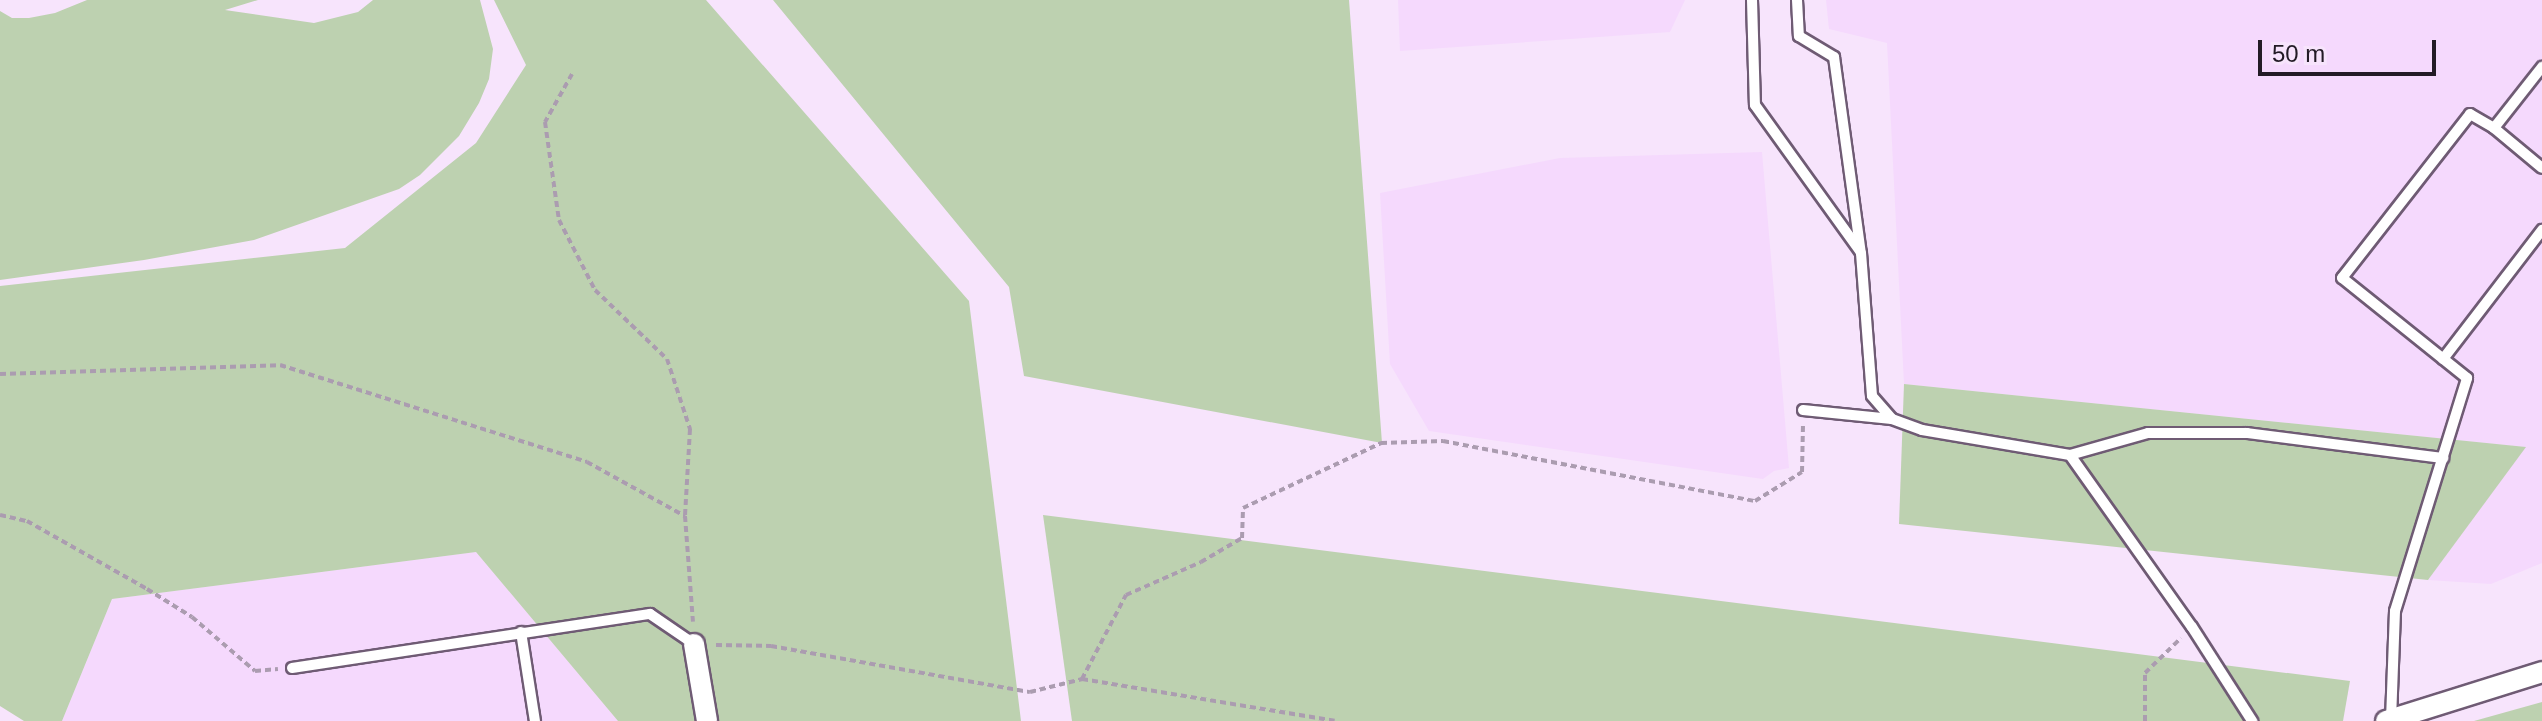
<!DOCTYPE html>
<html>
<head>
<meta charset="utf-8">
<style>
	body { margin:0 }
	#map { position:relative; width:2542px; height:721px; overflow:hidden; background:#f7e4fc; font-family:Helvetica,sans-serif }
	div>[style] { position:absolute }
	.built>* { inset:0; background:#f5d9fd }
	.green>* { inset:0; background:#bdd1b0 }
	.path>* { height:4px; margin-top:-2px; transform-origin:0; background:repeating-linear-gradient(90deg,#ab9cb0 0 6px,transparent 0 10px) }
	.roads { filter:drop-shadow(2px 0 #6f5b74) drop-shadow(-2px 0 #6f5b74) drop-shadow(0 2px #6f5b74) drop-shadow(0 -2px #6f5b74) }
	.service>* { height:10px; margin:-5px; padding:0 5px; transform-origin:5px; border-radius:5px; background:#fff }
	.minor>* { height:20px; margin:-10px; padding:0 10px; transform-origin:10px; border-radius:10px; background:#fff }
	span { translate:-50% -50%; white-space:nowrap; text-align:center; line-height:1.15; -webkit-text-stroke:7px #f7e4fc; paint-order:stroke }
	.scale { position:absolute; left:2258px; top:40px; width:178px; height:36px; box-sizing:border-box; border:4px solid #231b26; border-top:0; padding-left:10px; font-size:24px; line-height:28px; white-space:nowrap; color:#231b26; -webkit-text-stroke:6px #f7e4fc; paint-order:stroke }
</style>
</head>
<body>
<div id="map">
	<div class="built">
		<div style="clip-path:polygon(1398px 0,1685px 0,1670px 32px,1400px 51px)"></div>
		<div style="clip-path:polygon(1826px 0,2542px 0,2542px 563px,2491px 584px,2428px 580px,2525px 447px,1904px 384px,1887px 43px,1829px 29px)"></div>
		<div style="clip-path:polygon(1762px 152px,1789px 468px,1774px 471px,1763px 479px,1429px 431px,1390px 364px,1380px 193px,1560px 158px)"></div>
		<div style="clip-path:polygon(476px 552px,618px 721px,62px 721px,112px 599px)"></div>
	</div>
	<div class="green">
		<div style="clip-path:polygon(87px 0,258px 0,225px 10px,314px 23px,358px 12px,373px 0,480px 0,493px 49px,489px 79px,479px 103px,459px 136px,420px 175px,399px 189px,254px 240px,144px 260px,0 280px,0 11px,12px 18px,29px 18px,55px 13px)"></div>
		<div style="clip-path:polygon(494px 0,706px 0,969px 301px,1021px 721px,618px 721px,476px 552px,112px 599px,62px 721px,24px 721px,0 706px,0 286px,345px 248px,476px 143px,526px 65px)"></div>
		<div style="clip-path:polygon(773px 0,1349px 0,1382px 443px,1024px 376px,1009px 287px)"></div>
		<div style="clip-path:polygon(1904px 384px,2526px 447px,2428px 580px,1899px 524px)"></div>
		<div style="clip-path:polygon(1043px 515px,2350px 681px,2343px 721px,1072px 721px)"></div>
		<div style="clip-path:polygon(2542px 702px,2542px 721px,2474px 721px)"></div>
	</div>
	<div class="path">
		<div style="left:572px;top:74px;width:55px;rotate:119.4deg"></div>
		<div style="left:545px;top:122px;width:99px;rotate:81.9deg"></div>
		<div style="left:559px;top:220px;width:79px;rotate:62.8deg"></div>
		<div style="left:595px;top:290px;width:100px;rotate:43.8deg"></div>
		<div style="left:667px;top:359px;width:74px;rotate:71.8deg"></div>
		<div style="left:690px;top:429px;width:87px;rotate:93.3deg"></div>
		<div style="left:0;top:374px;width:280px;rotate:-1.8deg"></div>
		<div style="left:280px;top:365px;width:322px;rotate:17.5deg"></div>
		<div style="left:587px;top:462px;width:112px;rotate:28.9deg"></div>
		<div style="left:685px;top:516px;width:106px;rotate:85.7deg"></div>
		<div style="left:0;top:515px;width:28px;rotate:13deg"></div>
		<div style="left:27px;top:521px;width:138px;rotate:29.5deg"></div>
		<div style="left:147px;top:589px;width:53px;rotate:31.9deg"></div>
		<div style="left:192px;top:617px;width:83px;rotate:40.6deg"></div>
		<div style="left:255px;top:671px;width:23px;rotate:-5deg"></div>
		<div style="left:716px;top:645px;width:55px;rotate:1deg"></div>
		<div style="left:771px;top:646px;width:263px;rotate:10.1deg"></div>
		<div style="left:1030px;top:692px;width:54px;rotate:-14deg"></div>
		<div style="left:1082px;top:679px;width:95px;rotate:-62.4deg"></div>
		<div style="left:1126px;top:595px;width:82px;rotate:-23.7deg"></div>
		<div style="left:1201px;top:562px;width:48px;rotate:-30.3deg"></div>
		<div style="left:1242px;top:538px;width:30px;rotate:-88deg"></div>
		<div style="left:1243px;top:508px;width:153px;rotate:-25.2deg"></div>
		<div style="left:1381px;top:443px;width:62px;rotate:-1.8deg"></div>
		<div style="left:1443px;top:441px;width:318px;rotate:10.9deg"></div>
		<div style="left:1755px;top:501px;width:55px;rotate:-31.7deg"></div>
		<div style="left:1802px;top:472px;width:47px;rotate:-88.8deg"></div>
		<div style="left:1082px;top:679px;width:256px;rotate:9.4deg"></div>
		<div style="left:2145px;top:721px;width:48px;rotate:-90deg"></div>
		<div style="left:2145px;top:673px;width:50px;rotate:-44.2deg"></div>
	</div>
	<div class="roads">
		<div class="service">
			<div style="left:1752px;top:0;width:105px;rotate:88.4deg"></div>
			<div style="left:1755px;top:105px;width:180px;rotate:54.3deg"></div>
			<div style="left:1797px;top:0;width:36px;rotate:87deg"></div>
			<div style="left:1799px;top:36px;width:41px;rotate:31deg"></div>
			<div style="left:1834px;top:57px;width:198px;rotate:82.2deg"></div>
			<div style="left:1861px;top:253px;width:143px;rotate:85.6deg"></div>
			<div style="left:1872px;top:396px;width:30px;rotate:49deg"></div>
			<div style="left:1892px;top:419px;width:32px;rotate:20deg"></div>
			<div style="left:1922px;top:430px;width:150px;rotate:9.6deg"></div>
			<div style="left:2070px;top:455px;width:211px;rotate:54.7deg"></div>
			<div style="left:2192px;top:627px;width:112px;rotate:57.4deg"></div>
			<div style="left:2494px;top:128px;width:62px;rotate:39.8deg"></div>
			<div style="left:2443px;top:359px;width:163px;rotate:-52.5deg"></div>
			<div style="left:1803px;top:410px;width:89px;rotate:5.8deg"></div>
			<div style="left:2070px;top:455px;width:81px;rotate:-15.8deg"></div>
			<div style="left:2148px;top:433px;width:99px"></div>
			<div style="left:2247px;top:433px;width:198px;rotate:7.3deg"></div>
			<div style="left:521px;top:632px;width:90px;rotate:81.1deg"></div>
			<div style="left:292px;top:668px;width:362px;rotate:-8.6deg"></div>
			<div style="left:650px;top:614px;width:53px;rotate:34.3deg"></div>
			<div style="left:2391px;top:720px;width:109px;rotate:-87.9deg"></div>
			<div style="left:2395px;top:611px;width:244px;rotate:-72.8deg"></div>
			<div style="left:2467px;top:378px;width:160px;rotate:-141.3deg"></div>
			<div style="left:2342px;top:278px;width:208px;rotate:-52deg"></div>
			<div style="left:2470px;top:114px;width:28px;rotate:30deg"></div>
			<div style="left:2494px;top:128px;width:78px;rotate:-51.8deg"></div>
		</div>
		<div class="minor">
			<div style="left:694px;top:644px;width:78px;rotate:80.4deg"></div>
			<div style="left:2386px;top:721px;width:164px;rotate:-17.4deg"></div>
		</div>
	</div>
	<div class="scale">50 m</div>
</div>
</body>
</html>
